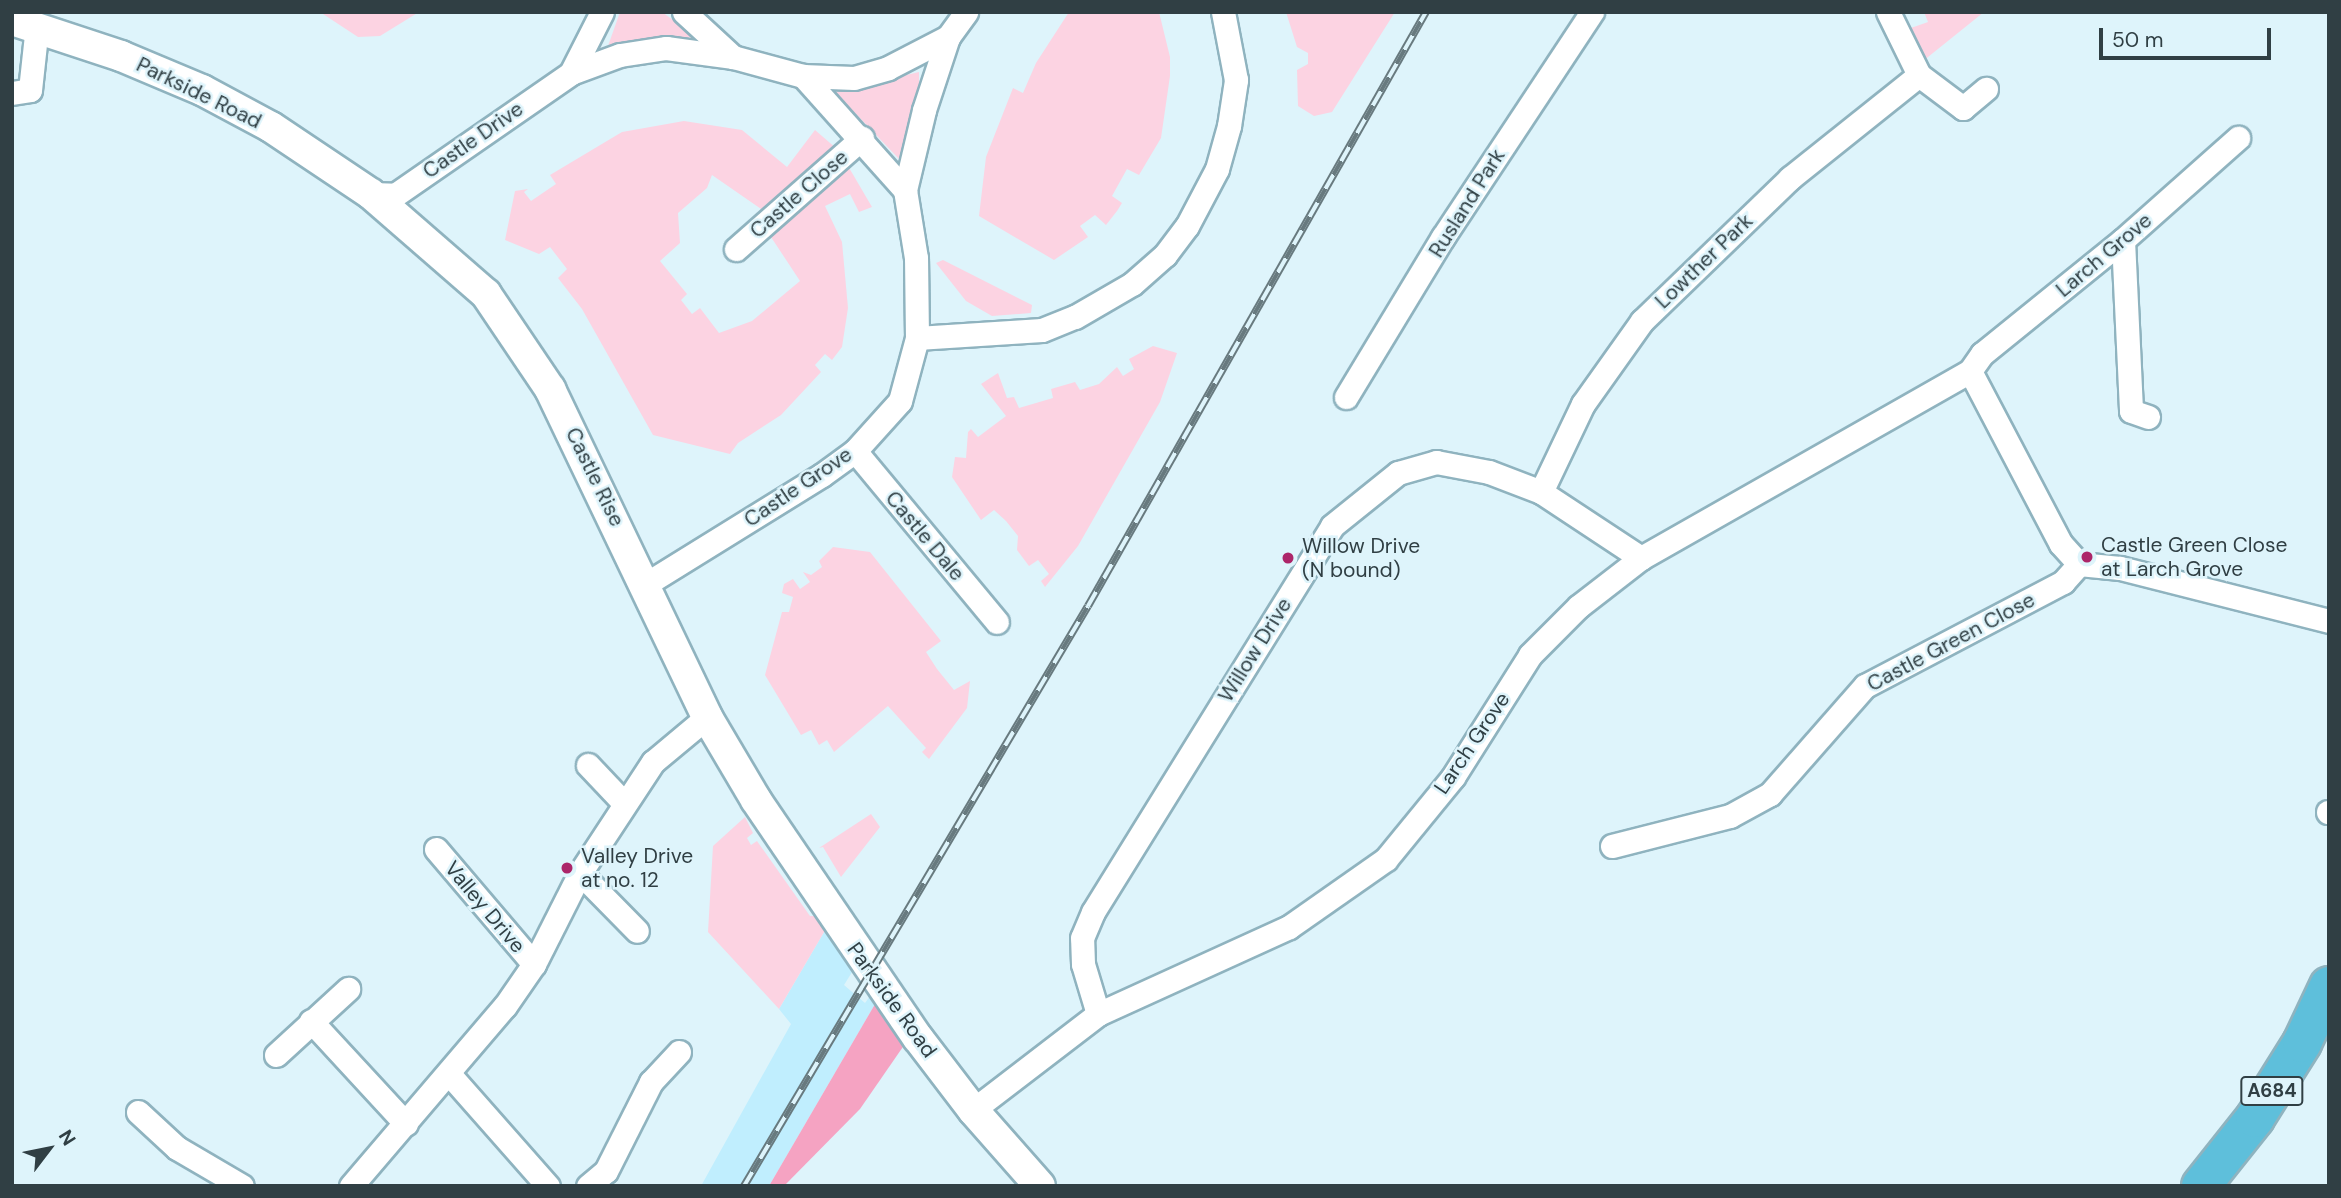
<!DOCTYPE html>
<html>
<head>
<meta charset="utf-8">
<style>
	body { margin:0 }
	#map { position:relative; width:2341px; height:1198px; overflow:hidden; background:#def4fb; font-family:"DM Sans",sans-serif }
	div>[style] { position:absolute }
	.built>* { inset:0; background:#c0eefe }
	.green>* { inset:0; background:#fcd3e2 }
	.forest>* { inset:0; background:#f5a3c2 }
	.roads { filter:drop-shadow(2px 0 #8fb3bf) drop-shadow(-2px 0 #8fb3bf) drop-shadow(0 2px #8fb3bf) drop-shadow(0 -2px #8fb3bf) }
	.minor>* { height:23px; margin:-11.5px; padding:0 11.5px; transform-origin:11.5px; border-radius:11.5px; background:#fff }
	.tertiary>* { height:30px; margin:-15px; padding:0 15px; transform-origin:15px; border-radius:15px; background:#fff }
	.trunk>* { height:38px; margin:-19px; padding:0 19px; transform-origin:19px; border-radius:19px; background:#5ebfdb }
	.rail>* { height:8px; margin-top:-4px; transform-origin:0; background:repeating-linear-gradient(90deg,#def4fb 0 16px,#687a7f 0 32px); box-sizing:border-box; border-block:2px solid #687a7f }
	.dots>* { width:19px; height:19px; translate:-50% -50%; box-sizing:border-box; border:4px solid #def4fb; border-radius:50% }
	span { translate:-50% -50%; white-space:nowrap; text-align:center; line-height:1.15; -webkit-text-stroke:5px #def4fb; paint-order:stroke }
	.shield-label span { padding:2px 5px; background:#def4fb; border:2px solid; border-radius:5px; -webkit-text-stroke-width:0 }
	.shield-label { font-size:19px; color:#303f44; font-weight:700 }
	.street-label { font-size:21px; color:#303f44 }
	.poi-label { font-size:21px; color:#303f44 }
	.left { translate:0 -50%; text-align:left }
	.frame { position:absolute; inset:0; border:14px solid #303f44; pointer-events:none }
	.north { position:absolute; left:14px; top:1114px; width:70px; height:70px; -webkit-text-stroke:5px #def4fb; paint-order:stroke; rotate:58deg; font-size:19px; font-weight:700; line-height:28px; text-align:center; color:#303f44 }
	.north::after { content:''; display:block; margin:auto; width:24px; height:32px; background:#303f44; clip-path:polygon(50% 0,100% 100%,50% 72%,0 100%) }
	.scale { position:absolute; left:2099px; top:28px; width:172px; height:32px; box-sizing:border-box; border:4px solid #303f44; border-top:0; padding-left:9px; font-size:21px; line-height:24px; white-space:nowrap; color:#303f44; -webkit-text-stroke:5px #def4fb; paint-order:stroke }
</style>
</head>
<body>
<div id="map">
	<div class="built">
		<div style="clip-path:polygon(827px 927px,854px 969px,844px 985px,865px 1003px,873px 992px,878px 999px,769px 1186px,701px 1186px,791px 1024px,779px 1009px)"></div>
	</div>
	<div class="green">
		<div style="clip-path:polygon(419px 12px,380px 36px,358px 37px,323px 14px)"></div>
		<div style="clip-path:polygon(620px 12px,662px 12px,696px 37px,608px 46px)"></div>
		<div style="clip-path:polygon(1069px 12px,1159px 12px,1170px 57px,1170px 76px,1161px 138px,1139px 175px,1127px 169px,1112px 196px,1122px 203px,1117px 211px,1106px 225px,1095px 215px,1080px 226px,1088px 237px,1054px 260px,979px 216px,986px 157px,1013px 88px,1023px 93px,1036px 63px)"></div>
		<div style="clip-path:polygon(1286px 12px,1395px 12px,1332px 112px,1314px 116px,1298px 106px,1297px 70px,1308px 64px,1308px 53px,1297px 47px)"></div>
		<div style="clip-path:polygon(1924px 12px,1984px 12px,1923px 61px,1908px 29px,1928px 22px)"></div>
		<div style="clip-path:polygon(919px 72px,919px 89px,900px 160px,835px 92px)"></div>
		<div style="clip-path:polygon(684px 121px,742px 130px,787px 167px,815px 130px,837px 149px,764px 211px,712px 175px,707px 188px,678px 213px,680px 243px,660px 261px,687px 294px,681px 300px,692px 314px,700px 308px,719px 333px,752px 321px,800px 281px,769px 234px,848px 166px,872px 207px,859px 212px,850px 194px,825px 206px,842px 242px,848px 308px,842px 347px,832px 360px,825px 354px,815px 365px,821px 372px,781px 415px,738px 443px,730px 454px,653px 435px,582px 309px,558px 278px,567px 269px,550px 247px,539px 254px,505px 240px,515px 191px,528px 189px,524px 192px,531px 201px,556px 184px,550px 175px,622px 132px)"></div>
		<div style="clip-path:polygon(943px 260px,1032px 305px,1031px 313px,992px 316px,966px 301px,936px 263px)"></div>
		<div style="clip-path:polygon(1153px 346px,1177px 353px,1160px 402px,1078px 546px,1045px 587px,1041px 581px,1049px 574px,1038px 560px,1029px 566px,1017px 550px,1018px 536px,1006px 521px,994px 510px,981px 520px,952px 477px,955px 457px,966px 458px,968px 432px,971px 429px,978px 437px,1006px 416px,981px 384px,998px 373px,1007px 398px,1014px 397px,1019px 408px,1053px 398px,1051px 389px,1075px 382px,1080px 390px,1099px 384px,1117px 367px,1123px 376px,1134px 369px,1129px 359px)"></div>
		<div style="clip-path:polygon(833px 547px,870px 552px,941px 641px,926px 652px,937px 669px,954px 690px,970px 681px,967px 708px,929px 759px,922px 752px,926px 748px,888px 706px,834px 752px,827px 740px,819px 745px,811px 730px,801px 735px,765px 675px,782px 612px,789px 612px,793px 597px,782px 593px,784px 584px,793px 579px,800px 589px,810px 582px,803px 572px,811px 575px,822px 567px,819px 561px)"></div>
		<div style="clip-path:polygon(871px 814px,880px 827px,841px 877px,823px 847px,819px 848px)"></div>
		<div style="clip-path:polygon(745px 817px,753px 833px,747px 838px,751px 845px,757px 841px,810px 916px,819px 916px,827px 927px,779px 1009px,708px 932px,713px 846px)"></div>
	</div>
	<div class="forest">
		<div style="clip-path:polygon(878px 999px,907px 1041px,860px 1109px,784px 1186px,769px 1186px)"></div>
	</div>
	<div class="roads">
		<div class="minor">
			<div style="left:684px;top:12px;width:67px;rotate:42.6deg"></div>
			<div style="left:733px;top:57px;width:73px;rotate:15.2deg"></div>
			<div style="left:803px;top:76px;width:51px;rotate:2.2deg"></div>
			<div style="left:854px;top:78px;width:35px;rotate:-16deg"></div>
			<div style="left:888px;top:68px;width:68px;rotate:-27.3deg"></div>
			<div style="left:1888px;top:12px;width:70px;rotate:63.8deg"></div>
			<div style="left:1919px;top:75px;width:55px;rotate:36.9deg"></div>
			<div style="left:1963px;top:108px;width:30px;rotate:-40deg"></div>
			<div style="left:571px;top:73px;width:68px;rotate:-63.1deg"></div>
			<div style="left:803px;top:76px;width:153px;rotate:48.2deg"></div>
			<div style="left:12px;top:93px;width:18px;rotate:-9deg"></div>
			<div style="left:30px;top:90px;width:64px;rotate:-83.8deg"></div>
			<div style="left:371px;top:194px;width:24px;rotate:2deg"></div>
			<div style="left:395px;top:195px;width:214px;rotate:-34.7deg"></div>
			<div style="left:571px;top:73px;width:52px;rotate:-20.2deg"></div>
			<div style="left:620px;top:55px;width:47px;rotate:-8.7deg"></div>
			<div style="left:666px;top:48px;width:68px;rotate:7.7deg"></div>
			<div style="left:2123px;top:240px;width:171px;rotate:87.3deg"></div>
			<div style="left:2131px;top:411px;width:18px;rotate:19deg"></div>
			<div style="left:736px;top:249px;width:168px;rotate:-41.4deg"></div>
			<div style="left:917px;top:338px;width:125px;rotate:-3.7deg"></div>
			<div style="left:1042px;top:330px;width:35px;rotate:-22deg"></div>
			<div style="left:1075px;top:317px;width:66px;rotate:-30.1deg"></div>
			<div style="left:1132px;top:284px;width:44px;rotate:-41.3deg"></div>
			<div style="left:1165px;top:255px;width:36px;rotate:-53deg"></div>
			<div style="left:1187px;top:226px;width:64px;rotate:-62.2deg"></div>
			<div style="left:1217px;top:169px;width:45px;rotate:-74.4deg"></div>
			<div style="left:1229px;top:126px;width:47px;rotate:-81.3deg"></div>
			<div style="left:1236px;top:80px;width:69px;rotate:-100.8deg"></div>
			<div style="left:1970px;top:371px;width:21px;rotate:-55deg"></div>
			<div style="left:1982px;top:354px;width:181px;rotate:-39deg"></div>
			<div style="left:2123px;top:240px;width:154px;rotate:-41.6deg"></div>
			<div style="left:1346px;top:397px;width:187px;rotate:-58.8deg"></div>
			<div style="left:1443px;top:237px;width:270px;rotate:-56.5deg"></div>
			<div style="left:855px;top:451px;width:222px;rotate:50.3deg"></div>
			<div style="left:1541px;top:492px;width:98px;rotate:-64.5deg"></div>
			<div style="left:1583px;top:404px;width:102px;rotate:-54.6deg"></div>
			<div style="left:1642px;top:321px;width:206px;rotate:-44deg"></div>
			<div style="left:1790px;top:178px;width:165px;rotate:-38.6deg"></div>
			<div style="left:646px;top:584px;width:207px;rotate:-31.8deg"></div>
			<div style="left:822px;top:475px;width:41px;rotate:-36deg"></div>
			<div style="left:855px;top:451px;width:67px;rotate:-48deg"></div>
			<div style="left:900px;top:401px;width:65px;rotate:-74.9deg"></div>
			<div style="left:917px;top:338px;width:80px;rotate:-90.7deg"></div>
			<div style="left:916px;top:258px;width:69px;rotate:-99.2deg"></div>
			<div style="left:905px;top:190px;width:82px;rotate:-76.6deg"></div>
			<div style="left:924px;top:110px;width:77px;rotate:-71.8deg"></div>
			<div style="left:948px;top:37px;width:31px;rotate:-54deg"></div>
			<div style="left:588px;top:765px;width:51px;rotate:46.6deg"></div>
			<div style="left:2328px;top:812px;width:1px"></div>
			<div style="left:1612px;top:846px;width:122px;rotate:-14.3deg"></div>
			<div style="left:1730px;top:816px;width:46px;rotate:-28.8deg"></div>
			<div style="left:1770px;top:794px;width:144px;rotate:-48.7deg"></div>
			<div style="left:1865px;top:686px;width:224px;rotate:-27.7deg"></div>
			<div style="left:2063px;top:582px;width:24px;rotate:-48deg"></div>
			<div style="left:436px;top:849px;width:151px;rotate:49.6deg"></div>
			<div style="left:580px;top:873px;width:81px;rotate:45.5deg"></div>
			<div style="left:1098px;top:1014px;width:52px;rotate:-106.7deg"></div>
			<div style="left:1083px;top:964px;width:26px;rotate:-92deg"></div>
			<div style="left:1082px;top:938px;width:28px;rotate:-67deg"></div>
			<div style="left:1093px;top:912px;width:454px;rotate:-58.2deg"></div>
			<div style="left:1332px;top:526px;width:85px;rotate:-38.8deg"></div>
			<div style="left:1398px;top:473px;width:40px;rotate:-16deg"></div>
			<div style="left:1436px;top:462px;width:54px;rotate:10.7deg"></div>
			<div style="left:1489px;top:472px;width:56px;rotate:21deg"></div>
			<div style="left:1541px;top:492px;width:120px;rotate:33.4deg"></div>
			<div style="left:311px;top:1021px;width:140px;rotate:47.3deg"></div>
			<div style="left:276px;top:1055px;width:98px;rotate:-42.5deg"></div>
			<div style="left:450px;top:1075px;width:148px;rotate:48.6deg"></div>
			<div style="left:973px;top:1110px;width:158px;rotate:-37.5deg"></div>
			<div style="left:1098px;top:1014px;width:210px;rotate:-24.5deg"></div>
			<div style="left:1289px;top:927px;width:118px;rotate:-35deg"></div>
			<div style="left:1386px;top:859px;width:106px;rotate:-50.7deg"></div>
			<div style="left:1453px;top:777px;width:144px;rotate:-57.7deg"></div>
			<div style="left:1530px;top:655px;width:69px;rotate:-45deg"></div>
			<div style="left:1579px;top:606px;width:78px;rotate:-37.7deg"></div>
			<div style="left:1641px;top:558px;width:378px;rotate:-29.6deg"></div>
			<div style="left:1970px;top:371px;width:195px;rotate:62.3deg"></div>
			<div style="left:2061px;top:544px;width:27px;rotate:48deg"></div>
			<div style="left:2079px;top:564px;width:41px;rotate:5.6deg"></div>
			<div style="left:2120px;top:568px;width:216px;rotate:14.2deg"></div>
			<div style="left:138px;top:1112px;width:53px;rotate:42.7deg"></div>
			<div style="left:177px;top:1148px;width:75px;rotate:30.3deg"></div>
			<div style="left:351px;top:1186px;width:237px;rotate:-49.5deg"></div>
			<div style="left:505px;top:1006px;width:51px;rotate:-55.4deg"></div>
			<div style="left:534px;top:964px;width:102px;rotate:-63.2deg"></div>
			<div style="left:580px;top:873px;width:133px;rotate:-56.7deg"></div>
			<div style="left:653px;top:762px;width:70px;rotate:-39.8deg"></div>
			<div style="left:588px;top:1186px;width:23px;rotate:-40deg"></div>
			<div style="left:606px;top:1171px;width:100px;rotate:-63.2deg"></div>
			<div style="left:651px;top:1082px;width:41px;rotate:-47deg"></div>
		</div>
		<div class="tertiary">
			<div style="left:12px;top:20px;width:115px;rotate:18.3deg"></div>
			<div style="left:121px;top:56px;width:88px;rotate:22.8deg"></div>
			<div style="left:202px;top:90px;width:78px;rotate:28.2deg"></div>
			<div style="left:271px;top:127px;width:120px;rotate:33.8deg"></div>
			<div style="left:371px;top:194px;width:152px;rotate:41deg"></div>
			<div style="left:486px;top:294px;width:115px;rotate:56deg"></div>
			<div style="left:550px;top:389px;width:364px;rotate:64.4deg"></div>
			<div style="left:707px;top:717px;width:96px;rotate:59.4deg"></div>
			<div style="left:756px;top:800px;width:288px;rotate:55.8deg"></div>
			<div style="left:918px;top:1038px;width:91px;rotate:52.6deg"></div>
			<div style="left:973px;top:1110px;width:101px;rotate:48.6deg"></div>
		</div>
		<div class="trunk">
			<div style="left:2201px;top:1186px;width:87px;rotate:-51.5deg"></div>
			<div style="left:2255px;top:1118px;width:89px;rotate:-57.9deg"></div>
			<div style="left:2302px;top:1043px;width:63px;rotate:-64.7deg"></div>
		</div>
	</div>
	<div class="rail">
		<div style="left:744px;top:1186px;width:674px;rotate:-59.33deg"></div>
		<div style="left:1088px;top:606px;width:683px;rotate:-60.36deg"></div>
	</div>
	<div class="dots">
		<div style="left:2087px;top:557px;background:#ac2569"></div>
		<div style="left:1288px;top:558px;background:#ac2569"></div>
		<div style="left:567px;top:868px;background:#ac2569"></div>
	</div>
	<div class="shield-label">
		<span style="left:2272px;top:1091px">A684</span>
	</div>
	<div class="street-label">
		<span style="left:199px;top:93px;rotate:26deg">Parkside Road</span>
		<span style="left:473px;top:140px;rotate:-35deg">Castle Drive</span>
		<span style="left:799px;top:194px;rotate:-41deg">Castle Close</span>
		<span style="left:1467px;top:203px;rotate:-58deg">Rusland Park</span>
		<span style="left:2104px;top:255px;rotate:-40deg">Larch Grove</span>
		<span style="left:1704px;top:261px;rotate:-44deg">Lowther Park</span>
		<span style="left:595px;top:477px;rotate:64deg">Castle Rise</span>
		<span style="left:798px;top:487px;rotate:-34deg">Castle Grove</span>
		<span style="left:925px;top:536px;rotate:50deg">Castle Dale</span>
		<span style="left:1951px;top:642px;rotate:-28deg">Castle Green Close</span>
		<span style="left:1255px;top:650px;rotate:-58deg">Willow Drive</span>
		<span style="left:1472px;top:743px;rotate:-56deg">Larch Grove</span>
		<span style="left:485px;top:907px;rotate:50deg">Valley Drive</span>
		<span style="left:892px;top:1000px;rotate:54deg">Parkside Road</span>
	</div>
	<div class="poi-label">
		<span class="left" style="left:2101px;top:557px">Castle Green Close<br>at Larch Grove</span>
		<span class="left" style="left:1302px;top:558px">Willow Drive<br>(N bound)</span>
		<span class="left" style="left:581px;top:868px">Valley Drive<br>at no. 12</span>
	</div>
	<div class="frame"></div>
	<div class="north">N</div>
	<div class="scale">50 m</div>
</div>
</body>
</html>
